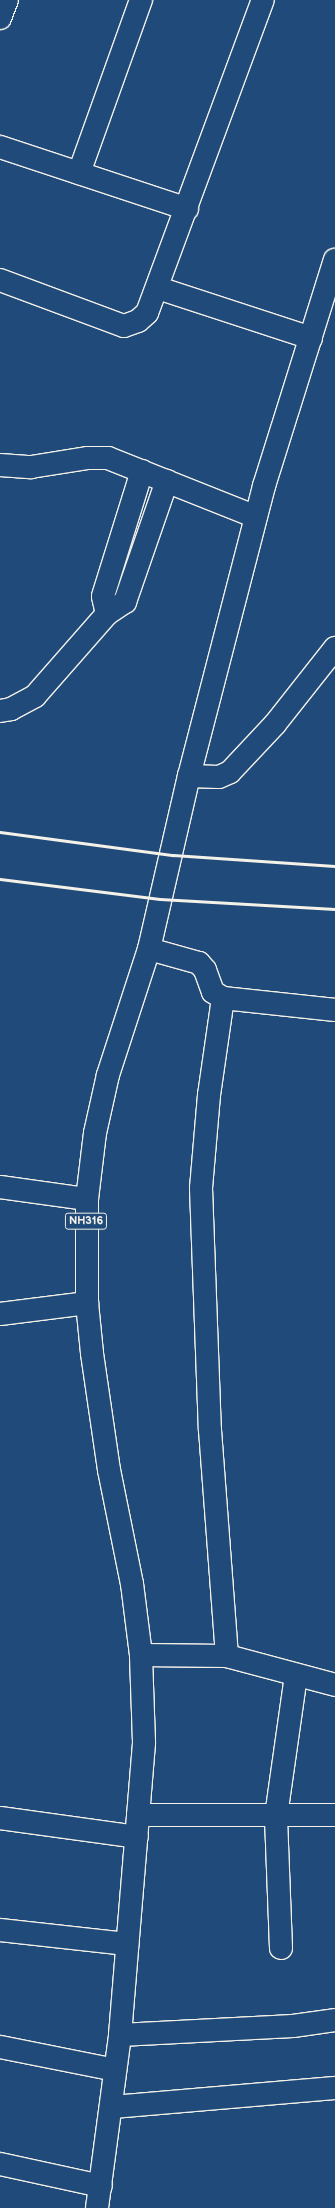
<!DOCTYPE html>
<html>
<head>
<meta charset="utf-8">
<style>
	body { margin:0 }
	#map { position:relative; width:335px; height:2208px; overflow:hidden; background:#1f4a7a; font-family:"Balsamiq Sans",sans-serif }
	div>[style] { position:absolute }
	.roads { filter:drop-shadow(1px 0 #f4f1e8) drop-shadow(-1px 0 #f4f1e8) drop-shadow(0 1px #f4f1e8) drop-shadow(0 -1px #f4f1e8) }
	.minor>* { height:22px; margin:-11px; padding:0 11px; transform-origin:11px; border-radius:11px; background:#1f4a7a }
	.highway>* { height:22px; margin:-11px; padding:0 11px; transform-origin:11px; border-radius:11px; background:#1f4a7a }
	.rail>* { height:3px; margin:-1.5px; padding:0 1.5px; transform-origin:1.5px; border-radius:1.5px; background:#f4f1e8 }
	span { translate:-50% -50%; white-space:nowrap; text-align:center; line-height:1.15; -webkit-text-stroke:4px #1f4a7a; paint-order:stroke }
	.shield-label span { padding:1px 3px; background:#1f4a7a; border:1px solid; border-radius:3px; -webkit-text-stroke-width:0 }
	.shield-label { font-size:11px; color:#f4f1e8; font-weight:700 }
</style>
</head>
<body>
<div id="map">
	<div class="roads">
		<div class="minor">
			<div style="left:0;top:18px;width:19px;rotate:-69deg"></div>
			<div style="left:0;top:147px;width:197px;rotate:18.3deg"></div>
			<div style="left:79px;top:173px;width:184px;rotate:-70.3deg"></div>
			<div style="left:0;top:280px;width:132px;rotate:20.4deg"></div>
			<div style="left:124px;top:326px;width:15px;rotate:-20deg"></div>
			<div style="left:138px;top:321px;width:12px;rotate:-42deg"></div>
			<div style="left:147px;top:313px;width:334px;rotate:-69.7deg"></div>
			<div style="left:158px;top:288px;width:161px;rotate:18.1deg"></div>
			<div style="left:0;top:465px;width:31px;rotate:4deg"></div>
			<div style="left:31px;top:467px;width:58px;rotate:-9deg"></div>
			<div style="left:88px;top:458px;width:20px"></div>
			<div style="left:108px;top:458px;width:159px;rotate:21.7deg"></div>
			<div style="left:107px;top:614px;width:18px;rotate:-103deg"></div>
			<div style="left:103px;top:596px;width:131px;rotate:-72.7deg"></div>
			<div style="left:0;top:711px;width:11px;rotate:-10deg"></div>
			<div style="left:11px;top:709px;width:27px;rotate:-28deg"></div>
			<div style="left:35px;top:696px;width:109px;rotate:-48.7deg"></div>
			<div style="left:107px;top:614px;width:22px;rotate:-34deg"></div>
			<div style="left:125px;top:602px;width:128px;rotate:-70.9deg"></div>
			<div style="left:189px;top:776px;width:30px;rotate:2deg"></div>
			<div style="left:219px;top:777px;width:12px;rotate:-24deg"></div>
			<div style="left:230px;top:772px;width:66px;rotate:-46.8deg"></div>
			<div style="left:275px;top:724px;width:97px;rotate:-51.7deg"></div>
			<div style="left:149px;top:949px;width:52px;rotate:15.6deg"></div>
			<div style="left:199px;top:963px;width:9px;rotate:49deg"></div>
			<div style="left:205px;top:970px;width:23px;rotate:70deg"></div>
			<div style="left:213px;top:992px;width:12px;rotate:31deg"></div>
			<div style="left:223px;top:998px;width:113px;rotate:6.1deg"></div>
			<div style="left:223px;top:998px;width:98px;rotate:98.2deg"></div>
			<div style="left:209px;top:1095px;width:93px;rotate:94.9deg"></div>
			<div style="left:201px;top:1188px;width:242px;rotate:87.9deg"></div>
			<div style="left:210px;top:1430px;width:227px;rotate:85.7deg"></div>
			<div style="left:0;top:1187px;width:88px;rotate:7.9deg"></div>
			<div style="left:0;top:1314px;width:88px;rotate:-7.2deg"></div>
			<div style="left:141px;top:1655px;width:86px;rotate:0.7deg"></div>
			<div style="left:227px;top:1656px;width:112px;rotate:15deg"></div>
			<div style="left:138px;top:1815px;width:197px"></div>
			<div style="left:0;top:1818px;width:138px;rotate:7.9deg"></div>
			<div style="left:0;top:1930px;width:128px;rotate:6.3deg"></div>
			<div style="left:281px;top:1948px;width:132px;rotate:-92.2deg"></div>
			<div style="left:276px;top:1816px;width:142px;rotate:-81.9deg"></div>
			<div style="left:120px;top:2035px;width:173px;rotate:-3deg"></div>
			<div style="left:293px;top:2026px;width:42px;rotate:-8.1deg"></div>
			<div style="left:0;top:2047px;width:117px;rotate:11.3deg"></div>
			<div style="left:112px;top:2107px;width:224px;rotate:-4.9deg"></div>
			<div style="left:0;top:2164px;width:103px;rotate:12.3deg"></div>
		</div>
		<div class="highway">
			<div style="left:97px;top:2208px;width:175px;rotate:-82.4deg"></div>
			<div style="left:120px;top:2035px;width:294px;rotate:-85.3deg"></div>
			<div style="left:144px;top:1742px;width:87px;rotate:-92deg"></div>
			<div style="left:141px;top:1655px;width:72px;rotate:-97.2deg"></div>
			<div style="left:132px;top:1584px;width:116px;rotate:-101.4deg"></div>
			<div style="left:109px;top:1470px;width:118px;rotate:-98.3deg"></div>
			<div style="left:92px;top:1353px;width:50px;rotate:-95.7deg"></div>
			<div style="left:87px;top:1303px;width:104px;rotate:-90deg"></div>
			<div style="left:87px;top:1199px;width:66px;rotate:-83.1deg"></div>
			<div style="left:95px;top:1133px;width:59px;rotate:-77.4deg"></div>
			<div style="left:108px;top:1075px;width:133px;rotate:-72deg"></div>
			<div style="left:149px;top:949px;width:178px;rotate:-77deg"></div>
			<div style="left:189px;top:776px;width:300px;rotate:-75.5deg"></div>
			<div style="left:264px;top:486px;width:237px;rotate:-72.6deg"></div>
		</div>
	</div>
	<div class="rail">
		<div style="left:0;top:832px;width:175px;rotate:7.6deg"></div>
		<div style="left:173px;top:855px;width:162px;rotate:3.9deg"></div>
		<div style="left:0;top:879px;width:161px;rotate:7.1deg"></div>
		<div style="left:160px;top:899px;width:175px;rotate:3.3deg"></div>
	</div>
	<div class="shield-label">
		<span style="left:86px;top:1221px">NH316</span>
	</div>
</div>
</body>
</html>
